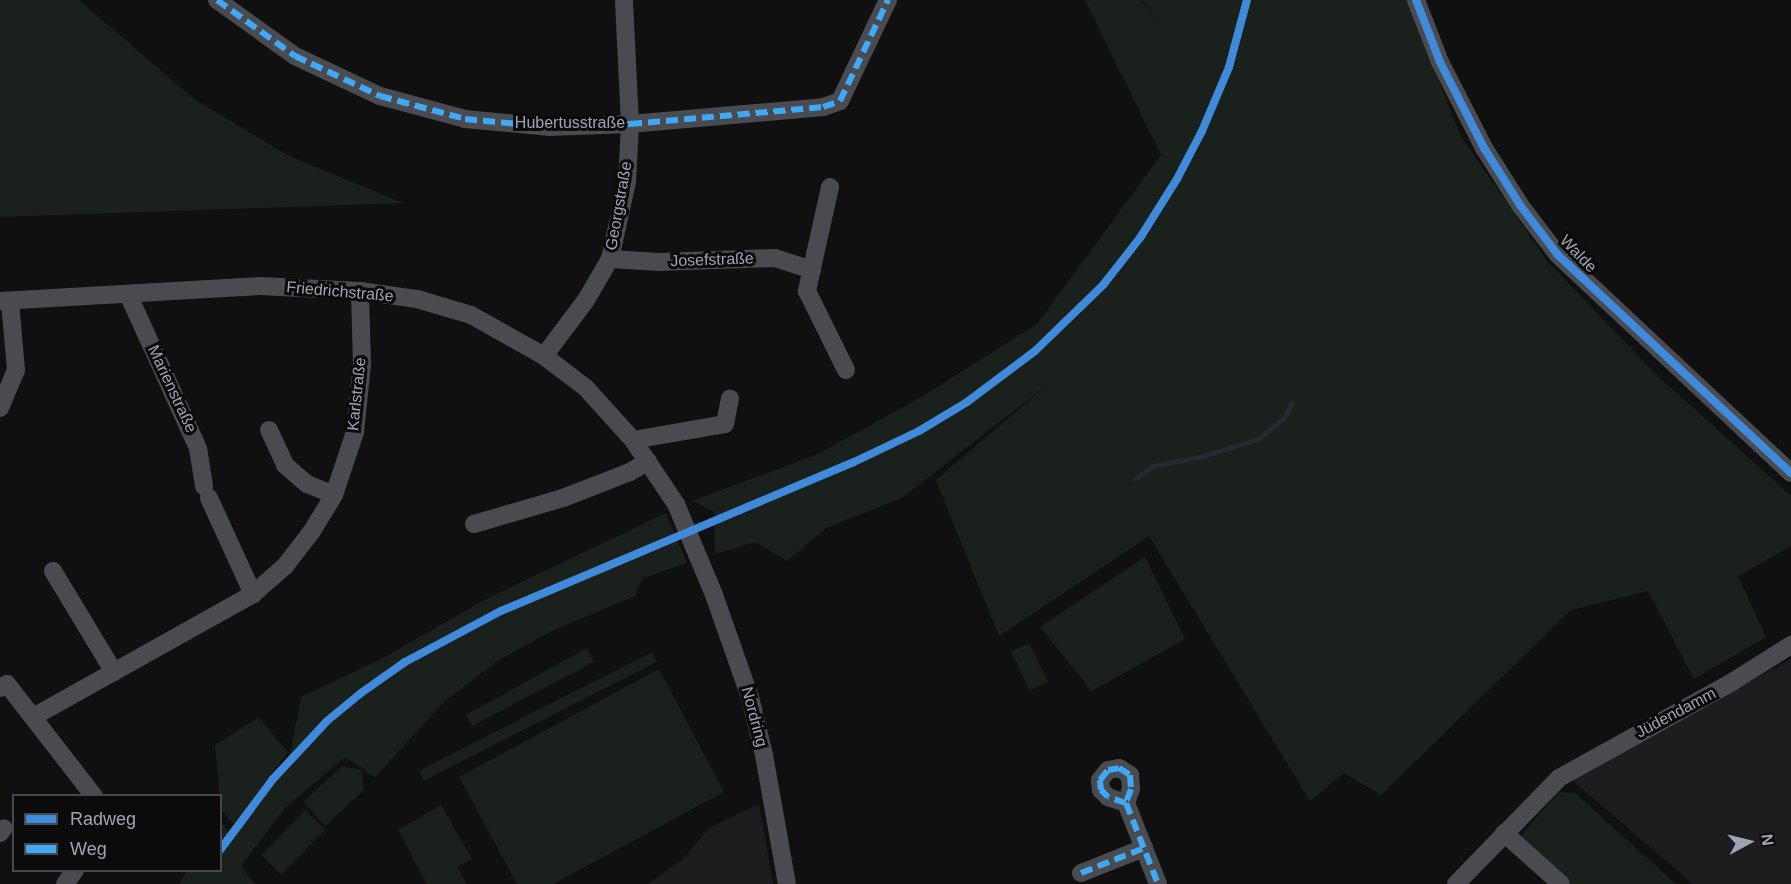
<!DOCTYPE html>
<html>
<head>
<meta charset="utf-8">
<style>
	body { margin:0 }
	#map { position:relative; width:1791px; height:884px; overflow:hidden; background:#101011; font-family:Helvetica,sans-serif }
	div>[style] { position:absolute }
	.built>* { inset:0; background:#1d1d1f }
	.green>* { inset:0; background:#1a211c; transform-origin:0 0 }
	.stream>* { height:4.5px; margin:-2.25px; padding:0 2.25px; transform-origin:2.25px; border-radius:2.25px; background:#242932 }
	.minor>* { height:18px; margin:-9px; padding:0 9px; transform-origin:9px; border-radius:9px; background:#4a4b50 }
	.quiet>* { height:6px; margin-top:-3px; transform-origin:0; background:repeating-linear-gradient(90deg,#3fa9f5 0 12px,transparent 0 18px) }
	.cycleway>* { height:8px; margin:-4px; padding:0 4px; transform-origin:4px; border-radius:4px; background:#408adc }
	span { translate:-50% -50%; white-space:nowrap; text-align:center; line-height:1.15; -webkit-text-stroke:6px #0b0b0c; paint-order:stroke }
	.street-label { font-size:16px; color:#a0a3b3 }
	.legend { position:absolute; left:12px; top:794px; width:210px; height:78px; box-sizing:border-box; background:#0b0b0c; border:2px solid #47484f; margin:0; padding:8px 10px; list-style:none; font-size:18px; color:#a0a3b3 }
	.legend li { display:flex; align-items:center; gap:12px; height:30px }
	.legend b { width:30px; border:2px solid #47484f }
	.north { position:absolute; left:1719px; top:812px; width:60px; height:60px; -webkit-text-stroke:4px #0b0b0c; paint-order:stroke; rotate:83deg; font-size:16px; font-weight:700; line-height:24px; text-align:center; color:#a0a3b3 }
	.north::after { content:''; display:block; margin:auto; width:21px; height:27px; background:#a0a3b3; clip-path:polygon(50% 0,100% 100%,50% 72%,0 100%) }
</style>
</head>
<body>
<div id="map">
	<div class="built">
		<div style="clip-path:polygon(1791px 659px,1791px 884px,1693px 884px,1573px 781px,1583px 773px)"></div>
		<div style="clip-path:polygon(759px 804px,773px 884px,648px 884px,683px 859px,709px 828px)"></div>
	</div>
	<div class="green">
		<div style="clip-path:polygon(0 0,79px 0,194px 99px,289px 156px,403px 203px,0 217px)"></div>
		<div style="clip-path:polygon(1085px 0,1141px 0,1164px 34px,1142px 0,1408px 0,1460px 135px,1548px 262px,1659px 377px,1791px 496px,1791px 546px,1738px 576px,1766px 637px,1694px 679px,1648px 591px,1571px 610px,1381px 795px,1344px 773px,1310px 801px,1149px 536px,999px 636px,936px 480px,1047px 385px,902px 498px,826px 528px,787px 561px,756px 542px,715px 554px,714px 511px,692px 501px,818px 454px,923px 396px,1037px 324px,1161px 155px)"></div>
		<div style="clip-path:polygon(666px 513px,687px 563px,643px 578px,635px 596px,554px 630px,499px 660px,446px 700px,375px 777px,345px 757px,285px 808px,241px 866px,255px 884px,179px 884px,187px 871px,220px 870px,221px 822px,228px 831px,234px 824px,221px 810px,215px 745px,259px 717px,288px 752px,237px 820px,290px 754px,301px 697px,385px 657px,486px 599px)"></div>
		<div style="clip-path:polygon(1145px 557px,1185px 639px,1092px 691px,1040px 627px)"></div>
		<div style="left:1029px;top:643px;width:43px;height:20px;rotate:64deg"></div>
		<div style="clip-path:polygon(587px 648px,594px 662px,472px 726px,466px 715px)"></div>
		<div style="left:652px;top:652px;width:11px;height:262px;rotate:63deg"></div>
		<div style="clip-path:polygon(659px 669px,724px 792px,553px 884px,517px 884px,459px 777px)"></div>
		<div style="clip-path:polygon(342px 766px,361px 770px,364px 790px,325px 826px,303px 802px)"></div>
		<div style="clip-path:polygon(1559px 792px,1575px 793px,1676px 884px,1566px 884px,1517px 840px)"></div>
		<div style="clip-path:polygon(441px 805px,472px 859px,457px 867px,467px 884px,427px 884px,398px 830px)"></div>
		<div style="left:305px;top:810px;width:28px;height:63px;rotate:44deg"></div>
	</div>
	<div class="stream">
		<div style="left:1135px;top:479px;width:21px;rotate:-37deg"></div>
		<div style="left:1152px;top:466px;width:53px;rotate:-10.9deg"></div>
		<div style="left:1204px;top:456px;width:57px;rotate:-17.5deg"></div>
		<div style="left:1258px;top:439px;width:33px;rotate:-39deg"></div>
		<div style="left:1284px;top:418px;width:16px;rotate:-63deg"></div>
	</div>
	<div class="minor">
		<div style="left:217px;top:0;width:96px;rotate:35.7deg"></div>
		<div style="left:295px;top:56px;width:94px;rotate:25.2deg"></div>
		<div style="left:380px;top:96px;width:88px;rotate:15.1deg"></div>
		<div style="left:465px;top:119px;width:84px;rotate:5.4deg"></div>
		<div style="left:549px;top:127px;width:81px;rotate:-2.1deg"></div>
		<div style="left:630px;top:124px;width:194px;rotate:-5deg"></div>
		<div style="left:823px;top:107px;width:18px;rotate:-19deg"></div>
		<div style="left:840px;top:101px;width:112px;rotate:-64.6deg"></div>
		<div style="left:1416px;top:0;width:66px;rotate:68.8deg"></div>
		<div style="left:1440px;top:62px;width:97px;rotate:62.9deg"></div>
		<div style="left:1484px;top:148px;width:67px;rotate:57.7deg"></div>
		<div style="left:1520px;top:205px;width:63px;rotate:52.8deg"></div>
		<div style="left:1558px;top:255px;width:319px;rotate:43.1deg"></div>
		<div style="left:830px;top:187px;width:107px;rotate:102.5deg"></div>
		<div style="left:807px;top:291px;width:88px;rotate:63.7deg"></div>
		<div style="left:610px;top:259px;width:49px;rotate:3.5deg"></div>
		<div style="left:659px;top:262px;width:116px;rotate:-2deg"></div>
		<div style="left:775px;top:258px;width:39px;rotate:18deg"></div>
		<div style="left:128px;top:294px;width:169px;rotate:65.6deg"></div>
		<div style="left:198px;top:448px;width:39px;rotate:81deg"></div>
		<div style="left:0;top:301px;width:260px;rotate:-3.3deg"></div>
		<div style="left:260px;top:286px;width:100px;rotate:2.9deg"></div>
		<div style="left:360px;top:291px;width:58px;rotate:8deg"></div>
		<div style="left:417px;top:299px;width:56px;rotate:16.5deg"></div>
		<div style="left:471px;top:315px;width:84px;rotate:29.3deg"></div>
		<div style="left:544px;top:356px;width:53px;rotate:37.3deg"></div>
		<div style="left:586px;top:388px;width:70px;rotate:47.9deg"></div>
		<div style="left:633px;top:440px;width:77px;rotate:56.1deg"></div>
		<div style="left:676px;top:504px;width:99px;rotate:67.3deg"></div>
		<div style="left:714px;top:595px;width:108px;rotate:70.6deg"></div>
		<div style="left:750px;top:697px;width:60px;rotate:76.4deg"></div>
		<div style="left:764px;top:755px;width:131px;rotate:79.9deg"></div>
		<div style="left:544px;top:356px;width:70px;rotate:-53.1deg"></div>
		<div style="left:586px;top:300px;width:48px;rotate:-59.7deg"></div>
		<div style="left:610px;top:259px;width:79px;rotate:-77.6deg"></div>
		<div style="left:627px;top:182px;width:58px;rotate:-87deg"></div>
		<div style="left:630px;top:124px;width:124px;rotate:-92.8deg"></div>
		<div style="left:0;top:408px;width:41px;rotate:-67.2deg"></div>
		<div style="left:16px;top:370px;width:69px;rotate:-95deg"></div>
		<div style="left:269px;top:430px;width:38px;rotate:65deg"></div>
		<div style="left:285px;top:465px;width:29px;rotate:41deg"></div>
		<div style="left:307px;top:484px;width:29px;rotate:22deg"></div>
		<div style="left:633px;top:440px;width:93px;rotate:-9.9deg"></div>
		<div style="left:725px;top:424px;width:26px;rotate:-79deg"></div>
		<div style="left:209px;top:498px;width:106px;rotate:65.4deg"></div>
		<div style="left:474px;top:524px;width:93px;rotate:-16.3deg"></div>
		<div style="left:563px;top:498px;width:72px;rotate:-21.2deg"></div>
		<div style="left:630px;top:472px;width:21px;rotate:-31deg"></div>
		<div style="left:53px;top:571px;width:118px;rotate:58.9deg"></div>
		<div style="left:0;top:688px;width:8px;rotate:-30deg"></div>
		<div style="left:7px;top:684px;width:142px;rotate:52.2deg"></div>
		<div style="left:33px;top:717px;width:252px;rotate:-29.2deg"></div>
		<div style="left:253px;top:594px;width:43px;rotate:-41.2deg"></div>
		<div style="left:285px;top:566px;width:44px;rotate:-52.4deg"></div>
		<div style="left:312px;top:531px;width:42px;rotate:-58.6deg"></div>
		<div style="left:334px;top:495px;width:66px;rotate:-71.6deg"></div>
		<div style="left:355px;top:432px;width:68px;rotate:-84.1deg"></div>
		<div style="left:362px;top:364px;width:73px;rotate:-91.6deg"></div>
		<div style="left:1126px;top:803px;width:19px;rotate:-162deg"></div>
		<div style="left:1108px;top:797px;width:10px;rotate:-135deg"></div>
		<div style="left:1101px;top:790px;width:10px;rotate:-96deg"></div>
		<div style="left:1100px;top:780px;width:13px;rotate:-51deg"></div>
		<div style="left:1108px;top:770px;width:11px;rotate:-10deg"></div>
		<div style="left:1119px;top:768px;width:13px;rotate:32deg"></div>
		<div style="left:1130px;top:775px;width:14px;rotate:86deg"></div>
		<div style="left:1131px;top:789px;width:15px;rotate:110deg"></div>
		<div style="left:1126px;top:803px;width:87px;rotate:68.4deg"></div>
		<div style="left:0;top:833px;width:6px;rotate:-51deg"></div>
		<div style="left:1504px;top:833px;width:76px;rotate:41.8deg"></div>
		<div style="left:1081px;top:873px;width:68px;rotate:-21.6deg"></div>
		<div style="left:65px;top:884px;width:17px;rotate:-54deg"></div>
		<div style="left:1456px;top:884px;width:148px;rotate:-45.8deg"></div>
		<div style="left:1559px;top:778px;width:198px;rotate:-29deg"></div>
		<div style="left:1732px;top:682px;width:70px;rotate:-32.1deg"></div>
	</div>
	<div class="quiet">
		<div style="left:217px;top:0;width:96px;rotate:35.7deg"></div>
		<div style="left:295px;top:56px;width:94px;rotate:25.2deg"></div>
		<div style="left:380px;top:96px;width:88px;rotate:15.1deg"></div>
		<div style="left:465px;top:119px;width:84px;rotate:5.4deg"></div>
		<div style="left:549px;top:127px;width:81px;rotate:-2.1deg"></div>
		<div style="left:630px;top:124px;width:194px;rotate:-5deg"></div>
		<div style="left:823px;top:107px;width:18px;rotate:-19deg"></div>
		<div style="left:840px;top:101px;width:112px;rotate:-64.6deg"></div>
		<div style="left:1126px;top:803px;width:19px;rotate:-162deg"></div>
		<div style="left:1108px;top:797px;width:10px;rotate:-135deg"></div>
		<div style="left:1101px;top:790px;width:10px;rotate:-96deg"></div>
		<div style="left:1100px;top:780px;width:13px;rotate:-51deg"></div>
		<div style="left:1108px;top:770px;width:11px;rotate:-10deg"></div>
		<div style="left:1119px;top:768px;width:13px;rotate:32deg"></div>
		<div style="left:1130px;top:775px;width:14px;rotate:86deg"></div>
		<div style="left:1131px;top:789px;width:15px;rotate:110deg"></div>
		<div style="left:1126px;top:803px;width:87px;rotate:68.4deg"></div>
		<div style="left:1081px;top:873px;width:68px;rotate:-21.6deg"></div>
	</div>
	<div class="cycleway">
		<div style="left:1416px;top:0;width:66px;rotate:68.8deg"></div>
		<div style="left:1440px;top:62px;width:97px;rotate:62.9deg"></div>
		<div style="left:1484px;top:148px;width:67px;rotate:57.7deg"></div>
		<div style="left:1520px;top:205px;width:63px;rotate:52.8deg"></div>
		<div style="left:1558px;top:255px;width:319px;rotate:43.1deg"></div>
		<div style="left:220px;top:850px;width:89px;rotate:-53.3deg"></div>
		<div style="left:273px;top:779px;width:79px;rotate:-47deg"></div>
		<div style="left:327px;top:721px;width:44px;rotate:-39.5deg"></div>
		<div style="left:361px;top:693px;width:54px;rotate:-35.2deg"></div>
		<div style="left:405px;top:662px;width:109px;rotate:-28deg"></div>
		<div style="left:501px;top:611px;width:383px;rotate:-22.9deg"></div>
		<div style="left:854px;top:462px;width:72px;rotate:-25.5deg"></div>
		<div style="left:919px;top:431px;width:56px;rotate:-31.1deg"></div>
		<div style="left:967px;top:402px;width:85px;rotate:-36.9deg"></div>
		<div style="left:1035px;top:351px;width:95px;rotate:-44.1deg"></div>
		<div style="left:1103px;top:285px;width:60px;rotate:-51.8deg"></div>
		<div style="left:1140px;top:238px;width:70px;rotate:-57.9deg"></div>
		<div style="left:1177px;top:179px;width:54px;rotate:-62.5deg"></div>
		<div style="left:1202px;top:131px;width:69px;rotate:-67.1deg"></div>
		<div style="left:1229px;top:67px;width:69px;rotate:-75deg"></div>
	</div>
	<div class="street-label">
		<span style="left:570px;top:123px">Hubertusstraße</span>
		<span style="left:619px;top:206px;rotate:-80deg">Georgstraße</span>
		<span style="left:1578px;top:254px;rotate:46deg">Walde</span>
		<span style="left:712px;top:260px;rotate:-2deg">Josefstraße</span>
		<span style="left:340px;top:292px;rotate:5deg">Friedrichstraße</span>
		<span style="left:172px;top:389px;rotate:65deg">Marienstraße</span>
		<span style="left:357px;top:394px;rotate:-84deg">Karlstraße</span>
		<span style="left:1676px;top:713px;rotate:-28deg">Jüdendamm</span>
		<span style="left:754px;top:717px;rotate:75deg">Nordring</span>
	</div>
	<ul class="legend">
	<li><b style="height:8px;background:#408adc"></b>Radweg</li>
	<li><b style="height:8px;background:#3fa9f5"></b>Weg</li>
	</ul>
	<div class="north">N</div>
</div>
</body>
</html>
